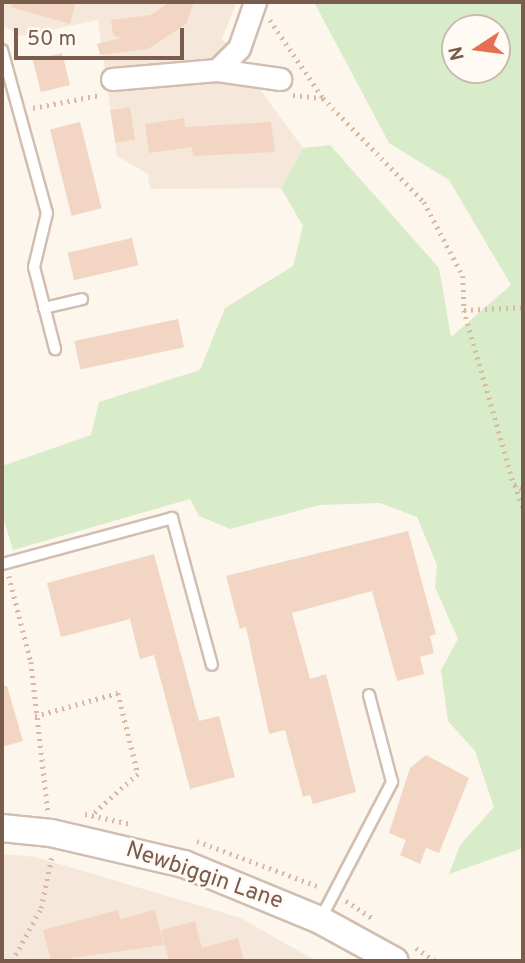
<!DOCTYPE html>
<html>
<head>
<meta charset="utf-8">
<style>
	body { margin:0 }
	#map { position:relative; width:525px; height:963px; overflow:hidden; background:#fdf6ec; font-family:Overpass,sans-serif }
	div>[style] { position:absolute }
	.residential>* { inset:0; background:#f5e8da }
	.green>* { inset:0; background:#d8ecc9 }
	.building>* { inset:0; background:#f3d5c3; transform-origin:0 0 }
	.path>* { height:4.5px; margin-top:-2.25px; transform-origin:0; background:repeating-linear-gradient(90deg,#d9b8a5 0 2px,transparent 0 7px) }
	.roads { filter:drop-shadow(2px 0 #d1beb0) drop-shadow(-2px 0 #d1beb0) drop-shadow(0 2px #d1beb0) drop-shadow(0 -2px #d1beb0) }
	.service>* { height:10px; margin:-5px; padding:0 5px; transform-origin:5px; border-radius:5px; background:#fff }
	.minor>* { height:21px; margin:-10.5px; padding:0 10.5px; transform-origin:10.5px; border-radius:10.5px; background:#fff }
	.tertiary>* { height:26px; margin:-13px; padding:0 13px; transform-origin:13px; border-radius:13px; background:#fff }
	span { translate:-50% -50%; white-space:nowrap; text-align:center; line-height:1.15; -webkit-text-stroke:5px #fffaf3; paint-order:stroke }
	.street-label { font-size:23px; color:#7a5c4d }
	.frame { position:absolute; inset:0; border:4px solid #7a5c4d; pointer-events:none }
	.north { position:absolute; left:441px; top:14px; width:70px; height:70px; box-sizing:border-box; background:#fffaf3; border:2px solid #cabbb1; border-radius:50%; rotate:257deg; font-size:19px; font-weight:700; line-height:28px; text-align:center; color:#7a5c4d }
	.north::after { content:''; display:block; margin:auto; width:24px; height:32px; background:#e76f51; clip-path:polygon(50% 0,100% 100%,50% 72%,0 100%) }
	.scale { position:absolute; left:14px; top:28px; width:170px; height:32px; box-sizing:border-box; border:4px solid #7a5c4d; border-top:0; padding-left:9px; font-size:21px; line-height:24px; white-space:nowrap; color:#7a5c4d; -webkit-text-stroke:5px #fffaf3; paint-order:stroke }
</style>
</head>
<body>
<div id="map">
	<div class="residential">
		<div style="clip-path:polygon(2px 2px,237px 2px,222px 38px,303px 148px,281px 188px,150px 189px,148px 174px,117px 156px,98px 20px,21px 36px,2px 25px)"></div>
		<div style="clip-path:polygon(2px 854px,36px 857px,241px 918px,316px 961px,2px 961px)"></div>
	</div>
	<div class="green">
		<div style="clip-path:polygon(evenodd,314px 2px,523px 2px,523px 848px,449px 874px,460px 845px,494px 807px,475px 751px,448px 721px,441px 670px,458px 639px,435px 587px,437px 565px,417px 517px,380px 503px,320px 505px,230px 529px,199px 516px,190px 499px,13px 550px,2px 514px,2px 466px,91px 435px,99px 402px,200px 370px,225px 308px,293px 266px,303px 226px,281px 188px,303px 148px,330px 145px,439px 268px,451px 337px,511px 285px,449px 180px,389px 143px,314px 2px,455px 28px,497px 28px,497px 70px,455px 70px,455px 28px)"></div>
	</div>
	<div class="building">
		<div style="clip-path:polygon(12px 2px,76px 2px,70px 24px,11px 7px)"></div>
		<div style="clip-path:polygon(169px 2px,194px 2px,186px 24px,148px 49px,100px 55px,97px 44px,121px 38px,113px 35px,111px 20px,151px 15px)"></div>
		<div style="left:62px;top:53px;width:33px;height:30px;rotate:76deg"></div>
		<div style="left:130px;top:107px;width:33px;height:20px;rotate:81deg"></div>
		<div style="clip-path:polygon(184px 118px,185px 127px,271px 122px,275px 152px,193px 156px,192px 147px,149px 153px,145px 124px)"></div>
		<div style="left:80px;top:122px;width:89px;height:31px;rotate:76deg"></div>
		<div style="left:132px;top:238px;width:28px;height:66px;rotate:77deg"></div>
		<div style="left:178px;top:319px;width:29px;height:106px;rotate:78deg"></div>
		<div style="clip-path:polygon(408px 531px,436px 634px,430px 636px,434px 653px,420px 657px,424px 674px,397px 681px,372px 591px,292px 613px,310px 679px,326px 674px,356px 792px,313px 804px,310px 795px,303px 797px,285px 730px,269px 734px,246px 627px,240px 629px,226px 576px)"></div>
		<div style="clip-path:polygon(154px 554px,199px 721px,219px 716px,235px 777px,190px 789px,154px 655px,140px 659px,130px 619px,61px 637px,47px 583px)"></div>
		<div style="clip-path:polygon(2px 686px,7px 686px,23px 741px,2px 747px)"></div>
		<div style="clip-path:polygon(426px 755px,469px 778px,439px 853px,426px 848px,420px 864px,400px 855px,406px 840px,389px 833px,410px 768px)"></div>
		<div style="clip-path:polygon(118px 910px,120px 919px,155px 910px,164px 945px,51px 961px,43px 930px)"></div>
		<div style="clip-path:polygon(195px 921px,202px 948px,238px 938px,244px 961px,169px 961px,161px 930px)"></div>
	</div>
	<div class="path">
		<div style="left:270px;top:20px;width:94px;rotate:55.8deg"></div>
		<div style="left:323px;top:98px;width:145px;rotate:45.8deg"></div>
		<div style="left:424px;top:202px;width:84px;rotate:62.2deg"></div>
		<div style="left:463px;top:276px;width:34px;rotate:88deg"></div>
		<div style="left:464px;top:310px;width:181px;rotate:74deg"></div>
		<div style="left:514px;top:484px;width:10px;rotate:29deg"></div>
		<div style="left:293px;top:95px;width:30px;rotate:6deg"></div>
		<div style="left:33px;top:108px;width:68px;rotate:-11deg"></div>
		<div style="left:464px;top:310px;width:59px;rotate:-2.9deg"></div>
		<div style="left:515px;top:485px;width:24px;rotate:71deg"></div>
		<div style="left:9px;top:576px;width:89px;rotate:75.7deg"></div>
		<div style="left:31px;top:662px;width:151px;rotate:83.5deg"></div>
		<div style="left:35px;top:716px;width:86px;rotate:-15.5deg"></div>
		<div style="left:118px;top:693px;width:83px;rotate:76.1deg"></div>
		<div style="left:138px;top:774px;width:62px;rotate:138.3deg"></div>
		<div style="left:85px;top:814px;width:47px;rotate:12.3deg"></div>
		<div style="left:197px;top:841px;width:131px;rotate:20.5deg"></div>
		<div style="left:346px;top:901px;width:33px;rotate:33deg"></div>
		<div style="left:416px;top:948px;width:23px;rotate:34deg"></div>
		<div style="left:12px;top:961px;width:60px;rotate:-61.3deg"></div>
		<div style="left:41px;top:908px;width:54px;rotate:-78.3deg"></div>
	</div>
	<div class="roads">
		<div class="service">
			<div style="left:2px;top:50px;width:169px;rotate:74.6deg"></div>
			<div style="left:47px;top:213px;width:56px;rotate:103.5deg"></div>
			<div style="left:34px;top:267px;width:85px;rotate:75.6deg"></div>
			<div style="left:44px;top:308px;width:39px;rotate:-13deg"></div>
			<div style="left:2px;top:564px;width:176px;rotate:-15.1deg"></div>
			<div style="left:172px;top:518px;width:152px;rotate:74.8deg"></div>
			<div style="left:320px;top:920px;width:156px;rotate:-62.4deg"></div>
			<div style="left:392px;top:782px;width:90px;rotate:-104.8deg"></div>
		</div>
		<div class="minor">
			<div style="left:217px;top:70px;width:31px;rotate:-45deg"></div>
			<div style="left:239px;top:48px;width:49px;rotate:-70.8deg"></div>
			<div style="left:112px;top:79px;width:105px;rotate:-4.9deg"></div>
			<div style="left:217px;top:70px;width:64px;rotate:8.1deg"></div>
		</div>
		<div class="tertiary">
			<div style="left:2px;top:828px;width:49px;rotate:5.8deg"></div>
			<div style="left:51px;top:833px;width:137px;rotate:13.1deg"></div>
			<div style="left:184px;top:864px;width:147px;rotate:22.4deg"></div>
			<div style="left:320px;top:920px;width:85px;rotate:28.7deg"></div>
		</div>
	</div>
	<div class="street-label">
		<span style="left:204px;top:877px;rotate:19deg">Newbiggin Lane</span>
	</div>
	<div class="frame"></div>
	<div class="north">N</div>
	<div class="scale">50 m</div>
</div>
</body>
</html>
